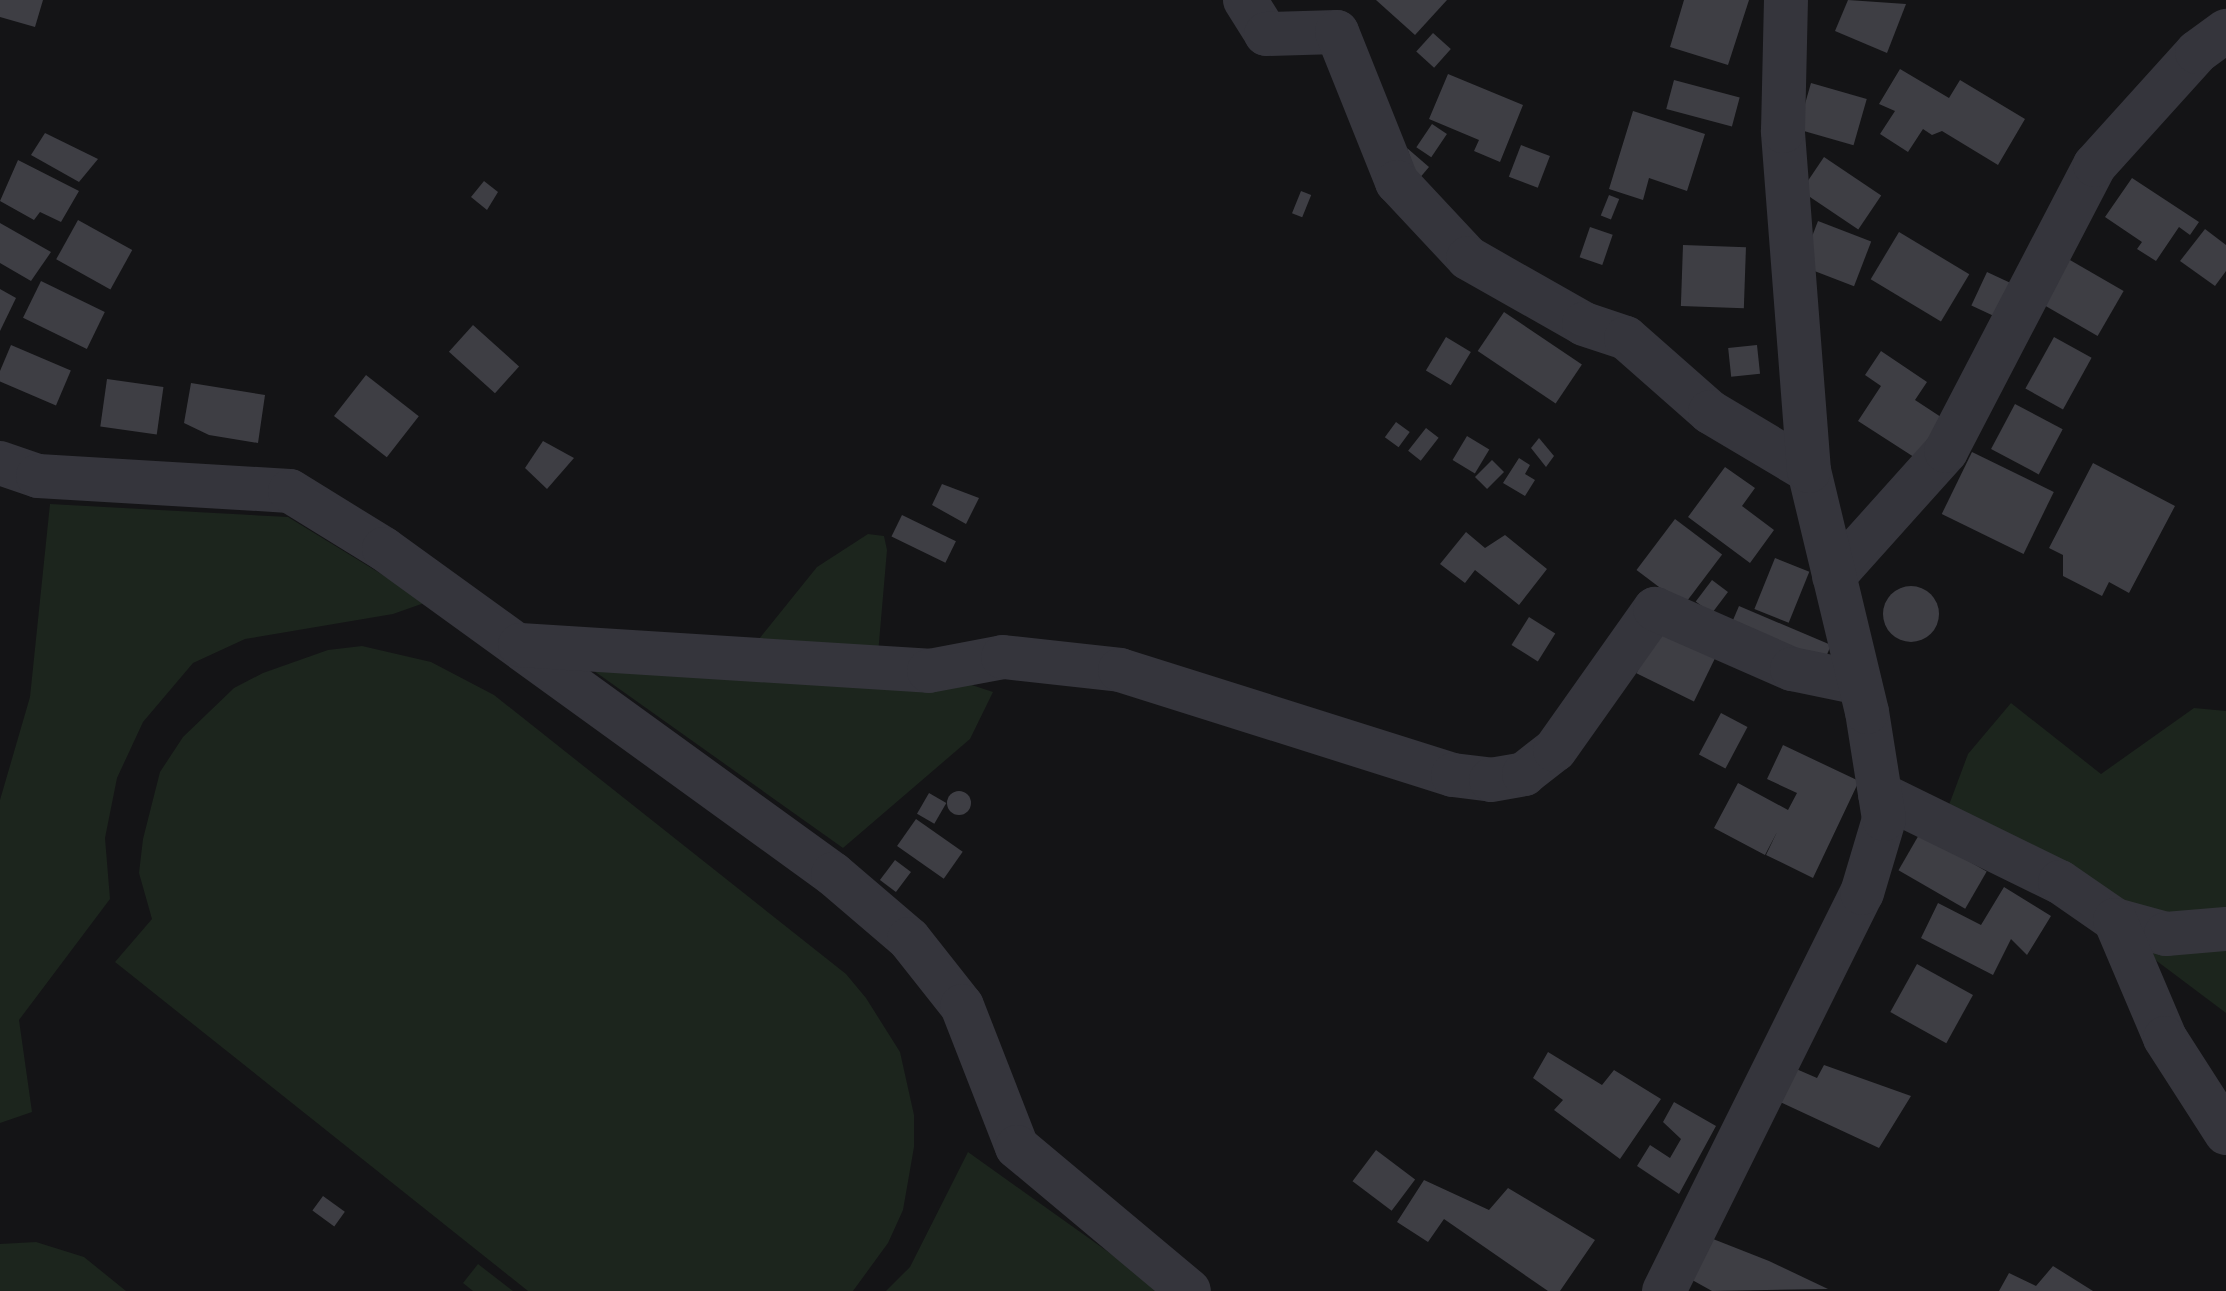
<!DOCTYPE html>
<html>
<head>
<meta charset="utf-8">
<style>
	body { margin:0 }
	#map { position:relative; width:2226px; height:1291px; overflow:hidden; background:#141416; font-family:Raleway,sans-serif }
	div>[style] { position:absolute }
	.green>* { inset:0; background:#1c251d }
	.building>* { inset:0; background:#3e3e44; transform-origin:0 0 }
	.round { border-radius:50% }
	.minor>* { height:44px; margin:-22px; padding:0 22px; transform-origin:22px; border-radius:22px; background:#35353c }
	span { translate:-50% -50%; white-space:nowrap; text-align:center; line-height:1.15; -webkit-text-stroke:6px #0f0f11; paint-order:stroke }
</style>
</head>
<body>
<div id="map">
	<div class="green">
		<div style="clip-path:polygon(50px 504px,288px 517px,427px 602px,393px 614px,245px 639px,193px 663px,143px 722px,117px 778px,105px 838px,110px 899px,19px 1020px,32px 1112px,0 1123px,0 800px,30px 697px)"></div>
		<div style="clip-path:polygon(868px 534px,884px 536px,887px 550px,878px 654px,993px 692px,970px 739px,843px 848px,580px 661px,734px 670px,817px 567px)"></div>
		<div style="clip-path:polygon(362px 646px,431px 662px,494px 695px,846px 974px,866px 998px,900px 1052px,914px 1115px,914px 1147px,903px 1210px,888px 1243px,853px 1291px,528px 1291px,115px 962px,152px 919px,139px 873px,143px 839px,160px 772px,183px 737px,234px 688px,263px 673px,328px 650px)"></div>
		<div style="clip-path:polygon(2011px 703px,2101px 774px,2194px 708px,2226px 711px,2226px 1013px,1949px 805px,1968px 754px)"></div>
		<div style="clip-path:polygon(968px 1152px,1163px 1291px,886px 1291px,910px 1267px)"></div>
		<div style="clip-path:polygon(36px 1242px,84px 1257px,126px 1291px,0 1291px,0 1244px)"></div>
		<div style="clip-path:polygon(478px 1264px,513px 1291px,473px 1291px,463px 1283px)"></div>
	</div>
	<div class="building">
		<div style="clip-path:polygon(0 0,43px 0,35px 27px,0 17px)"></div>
		<div style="clip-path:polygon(1376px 0,1447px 0,1415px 35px)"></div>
		<div style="clip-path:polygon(1684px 0,1749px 0,1728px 65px,1670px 47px)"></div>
		<div style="clip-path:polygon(1848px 0,1906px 4px,1887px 53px,1835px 31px)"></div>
		<div style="left:1433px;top:33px;width:24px;height:25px;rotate:42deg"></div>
		<div style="clip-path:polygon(1900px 69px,1949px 98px,1960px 80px,2025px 119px,1998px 165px,1942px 131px,1932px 135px,1923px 129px,1908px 152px,1880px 134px,1895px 111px,1879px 104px)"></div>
		<div style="clip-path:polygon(1448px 74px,1523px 105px,1500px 162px,1474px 151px,1479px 140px,1429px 119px)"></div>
		<div style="left:1674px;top:80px;width:68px;height:30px;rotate:15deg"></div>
		<div style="left:1811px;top:83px;width:58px;height:48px;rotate:16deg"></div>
		<div style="clip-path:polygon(1633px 111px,1705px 134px,1687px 191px,1649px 178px,1643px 200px,1609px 189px)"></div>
		<div style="left:1432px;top:124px;width:18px;height:28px;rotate:34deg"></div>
		<div style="clip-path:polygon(45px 133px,98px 159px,79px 182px,31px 155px)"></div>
		<div style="left:1521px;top:145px;width:31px;height:34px;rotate:21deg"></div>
		<div style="clip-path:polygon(1407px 148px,1429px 167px,1418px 180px)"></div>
		<div style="left:1824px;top:157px;width:69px;height:41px;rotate:34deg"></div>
		<div style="clip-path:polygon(18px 160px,79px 191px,61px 222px,40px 212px,34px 220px,0 201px)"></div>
		<div style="clip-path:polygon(2132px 178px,2199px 222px,2190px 235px,2179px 227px,2156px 261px,2137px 249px,2142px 242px,2105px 217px)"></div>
		<div style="clip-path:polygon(484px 181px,498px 192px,487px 210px,471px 197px)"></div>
		<div style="left:1301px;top:191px;width:11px;height:24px;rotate:22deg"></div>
		<div style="left:1609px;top:195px;width:11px;height:22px;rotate:22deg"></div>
		<div style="left:78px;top:220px;width:62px;height:45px;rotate:29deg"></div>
		<div style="left:1818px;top:221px;width:57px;height:48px;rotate:21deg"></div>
		<div style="clip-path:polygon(0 223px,51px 252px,31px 281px,0 263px)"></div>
		<div style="left:1590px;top:227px;width:24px;height:32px;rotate:19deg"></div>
		<div style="clip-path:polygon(2205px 229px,2226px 245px,2226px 271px,2215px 286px,2180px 261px)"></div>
		<div style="left:1899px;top:232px;width:82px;height:55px;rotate:31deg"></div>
		<div style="left:1683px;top:245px;width:63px;height:61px;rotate:2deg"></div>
		<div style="left:2063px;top:256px;width:70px;height:52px;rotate:30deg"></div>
		<div style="left:1987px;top:272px;width:29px;height:37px;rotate:25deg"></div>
		<div style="left:41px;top:281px;width:71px;height:41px;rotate:26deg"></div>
		<div style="clip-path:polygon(0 289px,16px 298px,0 331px)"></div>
		<div style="left:1504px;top:312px;width:94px;height:47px;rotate:34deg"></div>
		<div style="left:473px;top:325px;width:62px;height:36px;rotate:42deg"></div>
		<div style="left:1446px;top:337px;width:29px;height:39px;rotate:31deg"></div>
		<div style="left:2054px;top:337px;width:43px;height:59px;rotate:29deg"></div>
		<div style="left:11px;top:345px;width:65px;height:38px;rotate:23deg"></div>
		<div style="left:1757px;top:345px;width:29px;height:29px;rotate:84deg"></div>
		<div style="clip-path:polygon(1881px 351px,1927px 382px,1915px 400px,1944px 419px,1917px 459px,1858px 421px,1881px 386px,1865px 375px)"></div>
		<div style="left:366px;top:375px;width:67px;height:52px;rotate:38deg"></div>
		<div style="left:107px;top:379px;width:57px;height:48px;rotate:8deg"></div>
		<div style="clip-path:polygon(191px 383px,265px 395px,258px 443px,209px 435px,184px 423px)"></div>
		<div style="left:2015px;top:404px;width:54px;height:51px;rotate:28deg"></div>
		<div style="left:1396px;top:422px;width:17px;height:19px;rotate:36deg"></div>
		<div style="left:1426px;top:428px;width:16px;height:29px;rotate:38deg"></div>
		<div style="left:1467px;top:436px;width:26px;height:28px;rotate:31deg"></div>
		<div style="clip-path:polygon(1539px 438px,1554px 456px,1546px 467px,1531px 448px)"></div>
		<div style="clip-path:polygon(543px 441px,574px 458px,547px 489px,525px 468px)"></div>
		<div style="left:1972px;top:452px;width:91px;height:69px;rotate:26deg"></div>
		<div style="clip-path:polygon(1519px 458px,1530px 465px,1525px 474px,1535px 480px,1525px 496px,1503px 483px)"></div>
		<div style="left:1492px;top:460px;width:17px;height:24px;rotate:45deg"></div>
		<div style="clip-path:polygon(2093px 463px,2175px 506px,2129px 593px,2109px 582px,2102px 596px,2063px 576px,2063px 555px,2049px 548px)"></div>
		<div style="clip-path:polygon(1725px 467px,1755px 488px,1742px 506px,1774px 530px,1750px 563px,1688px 517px)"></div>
		<div style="clip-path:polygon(942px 484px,979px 498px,966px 524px,932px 505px)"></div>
		<div style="left:902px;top:515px;width:60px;height:24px;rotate:26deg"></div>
		<div style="left:1675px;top:519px;width:59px;height:64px;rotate:37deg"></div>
		<div style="clip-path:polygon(1466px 532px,1485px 548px,1505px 535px,1547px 569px,1519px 605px,1475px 570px,1465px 583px,1440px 564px)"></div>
		<div style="left:1775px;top:558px;width:37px;height:55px;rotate:22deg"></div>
		<div style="left:1712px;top:580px;width:20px;height:27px;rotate:37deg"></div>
		<div class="round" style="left:1883px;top:586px;width:56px;height:56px"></div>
		<div style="left:1739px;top:606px;width:100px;height:28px;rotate:23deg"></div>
		<div style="left:1529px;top:617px;width:31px;height:33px;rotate:32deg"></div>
		<div style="left:1661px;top:623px;width:64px;height:56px;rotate:26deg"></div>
		<div style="left:1721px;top:713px;width:30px;height:47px;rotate:28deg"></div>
		<div style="clip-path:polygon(1783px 745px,1859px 781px,1813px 878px,1766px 855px,1777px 832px,1765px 855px,1714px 828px,1738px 783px,1788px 810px,1797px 793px,1767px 779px)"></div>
		<div class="round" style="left:947px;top:791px;width:24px;height:24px"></div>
		<div style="left:929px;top:793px;width:20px;height:24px;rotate:30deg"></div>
		<div style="left:916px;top:819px;width:57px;height:33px;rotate:35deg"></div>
		<div style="left:1920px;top:833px;width:77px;height:43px;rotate:30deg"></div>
		<div style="left:895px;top:860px;width:20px;height:25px;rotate:37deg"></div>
		<div style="clip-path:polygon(2004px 887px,2051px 916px,2027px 955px,2011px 939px,1993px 975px,1921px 938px,1938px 903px,1981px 925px)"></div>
		<div style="left:1917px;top:964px;width:64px;height:55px;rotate:29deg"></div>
		<div style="clip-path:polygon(1548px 1052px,1602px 1085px,1614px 1070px,1661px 1099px,1620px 1159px,1554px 1110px,1563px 1100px,1533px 1078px)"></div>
		<div style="clip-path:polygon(1824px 1065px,1911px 1096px,1879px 1148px,1778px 1101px,1794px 1068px,1817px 1078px)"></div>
		<div style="clip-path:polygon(1674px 1102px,1716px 1126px,1679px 1194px,1637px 1166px,1650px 1145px,1670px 1158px,1681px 1139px,1663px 1122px)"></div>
		<div style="left:1376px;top:1150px;width:49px;height:39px;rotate:37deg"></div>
		<div style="clip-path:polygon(1424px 1180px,1489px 1210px,1508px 1188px,1595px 1240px,1560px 1291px,1548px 1291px,1444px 1219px,1428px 1242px,1397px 1222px)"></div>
		<div style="left:323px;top:1196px;width:27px;height:18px;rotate:36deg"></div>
		<div style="clip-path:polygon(1708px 1237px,1769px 1261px,1828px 1289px,1712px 1291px,1685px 1276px)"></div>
		<div style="clip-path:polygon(2053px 1266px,2093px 1291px,1999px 1291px,2009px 1273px,2036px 1286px)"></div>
	</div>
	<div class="minor">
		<div style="left:1245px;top:0;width:40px;rotate:58deg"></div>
		<div style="left:1266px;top:34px;width:71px;rotate:-1.6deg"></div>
		<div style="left:1337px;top:32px;width:162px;rotate:68.2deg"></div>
		<div style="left:1397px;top:182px;width:104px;rotate:46.9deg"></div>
		<div style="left:1468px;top:258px;width:133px;rotate:29.6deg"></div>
		<div style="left:1584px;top:324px;width:44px;rotate:18.4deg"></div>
		<div style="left:1626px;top:338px;width:112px;rotate:41.4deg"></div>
		<div style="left:1710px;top:412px;width:115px;rotate:30.8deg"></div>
		<div style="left:0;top:463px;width:40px;rotate:18.9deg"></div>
		<div style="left:38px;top:476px;width:252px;rotate:3.4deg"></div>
		<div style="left:290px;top:491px;width:110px;rotate:31.7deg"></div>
		<div style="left:384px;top:549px;width:554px;rotate:35.9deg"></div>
		<div style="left:833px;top:874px;width:100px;rotate:40.5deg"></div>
		<div style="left:909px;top:939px;width:85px;rotate:51.7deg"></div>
		<div style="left:962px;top:1006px;width:151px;rotate:68.7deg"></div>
		<div style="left:1017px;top:1147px;width:224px;rotate:39.9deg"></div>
		<div style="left:1834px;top:576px;width:168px;rotate:-48.1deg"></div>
		<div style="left:1946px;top:451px;width:322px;rotate:-62.5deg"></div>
		<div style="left:2095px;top:165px;width:152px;rotate:-47.9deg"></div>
		<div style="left:2197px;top:52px;width:36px;rotate:-36deg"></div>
		<div style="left:520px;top:645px;width:410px;rotate:3.6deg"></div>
		<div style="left:929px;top:671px;width:75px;rotate:-10.7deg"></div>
		<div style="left:1003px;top:657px;width:118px;rotate:6.3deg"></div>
		<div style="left:1120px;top:670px;width:349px;rotate:17.5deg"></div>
		<div style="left:1453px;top:775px;width:38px;rotate:7deg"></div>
		<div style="left:1491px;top:780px;width:34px;rotate:-10deg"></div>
		<div style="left:1524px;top:774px;width:39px;rotate:-38deg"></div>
		<div style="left:1555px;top:750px;width:173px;rotate:-54.7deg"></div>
		<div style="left:1655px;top:609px;width:150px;rotate:23.7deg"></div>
		<div style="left:1792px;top:669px;width:69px;rotate:11.6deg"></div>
		<div style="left:1880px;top:794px;width:200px;rotate:26.1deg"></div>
		<div style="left:2060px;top:882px;width:67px;rotate:34.6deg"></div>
		<div style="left:2115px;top:920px;width:53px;rotate:15.4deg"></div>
		<div style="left:2166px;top:934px;width:60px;rotate:-4.8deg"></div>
		<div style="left:2115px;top:920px;width:128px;rotate:67deg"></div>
		<div style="left:2165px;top:1038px;width:113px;rotate:57.3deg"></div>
		<div style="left:1664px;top:1291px;width:445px;rotate:-63.6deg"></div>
		<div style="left:1862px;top:893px;width:77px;rotate:-73.4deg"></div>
		<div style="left:1884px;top:819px;width:108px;rotate:-99deg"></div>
		<div style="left:1867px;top:712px;width:248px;rotate:-103.5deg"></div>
		<div style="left:1809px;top:471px;width:341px;rotate:-94.4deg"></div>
		<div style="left:1783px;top:131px;width:131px;rotate:-88.7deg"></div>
	</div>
</div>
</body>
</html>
